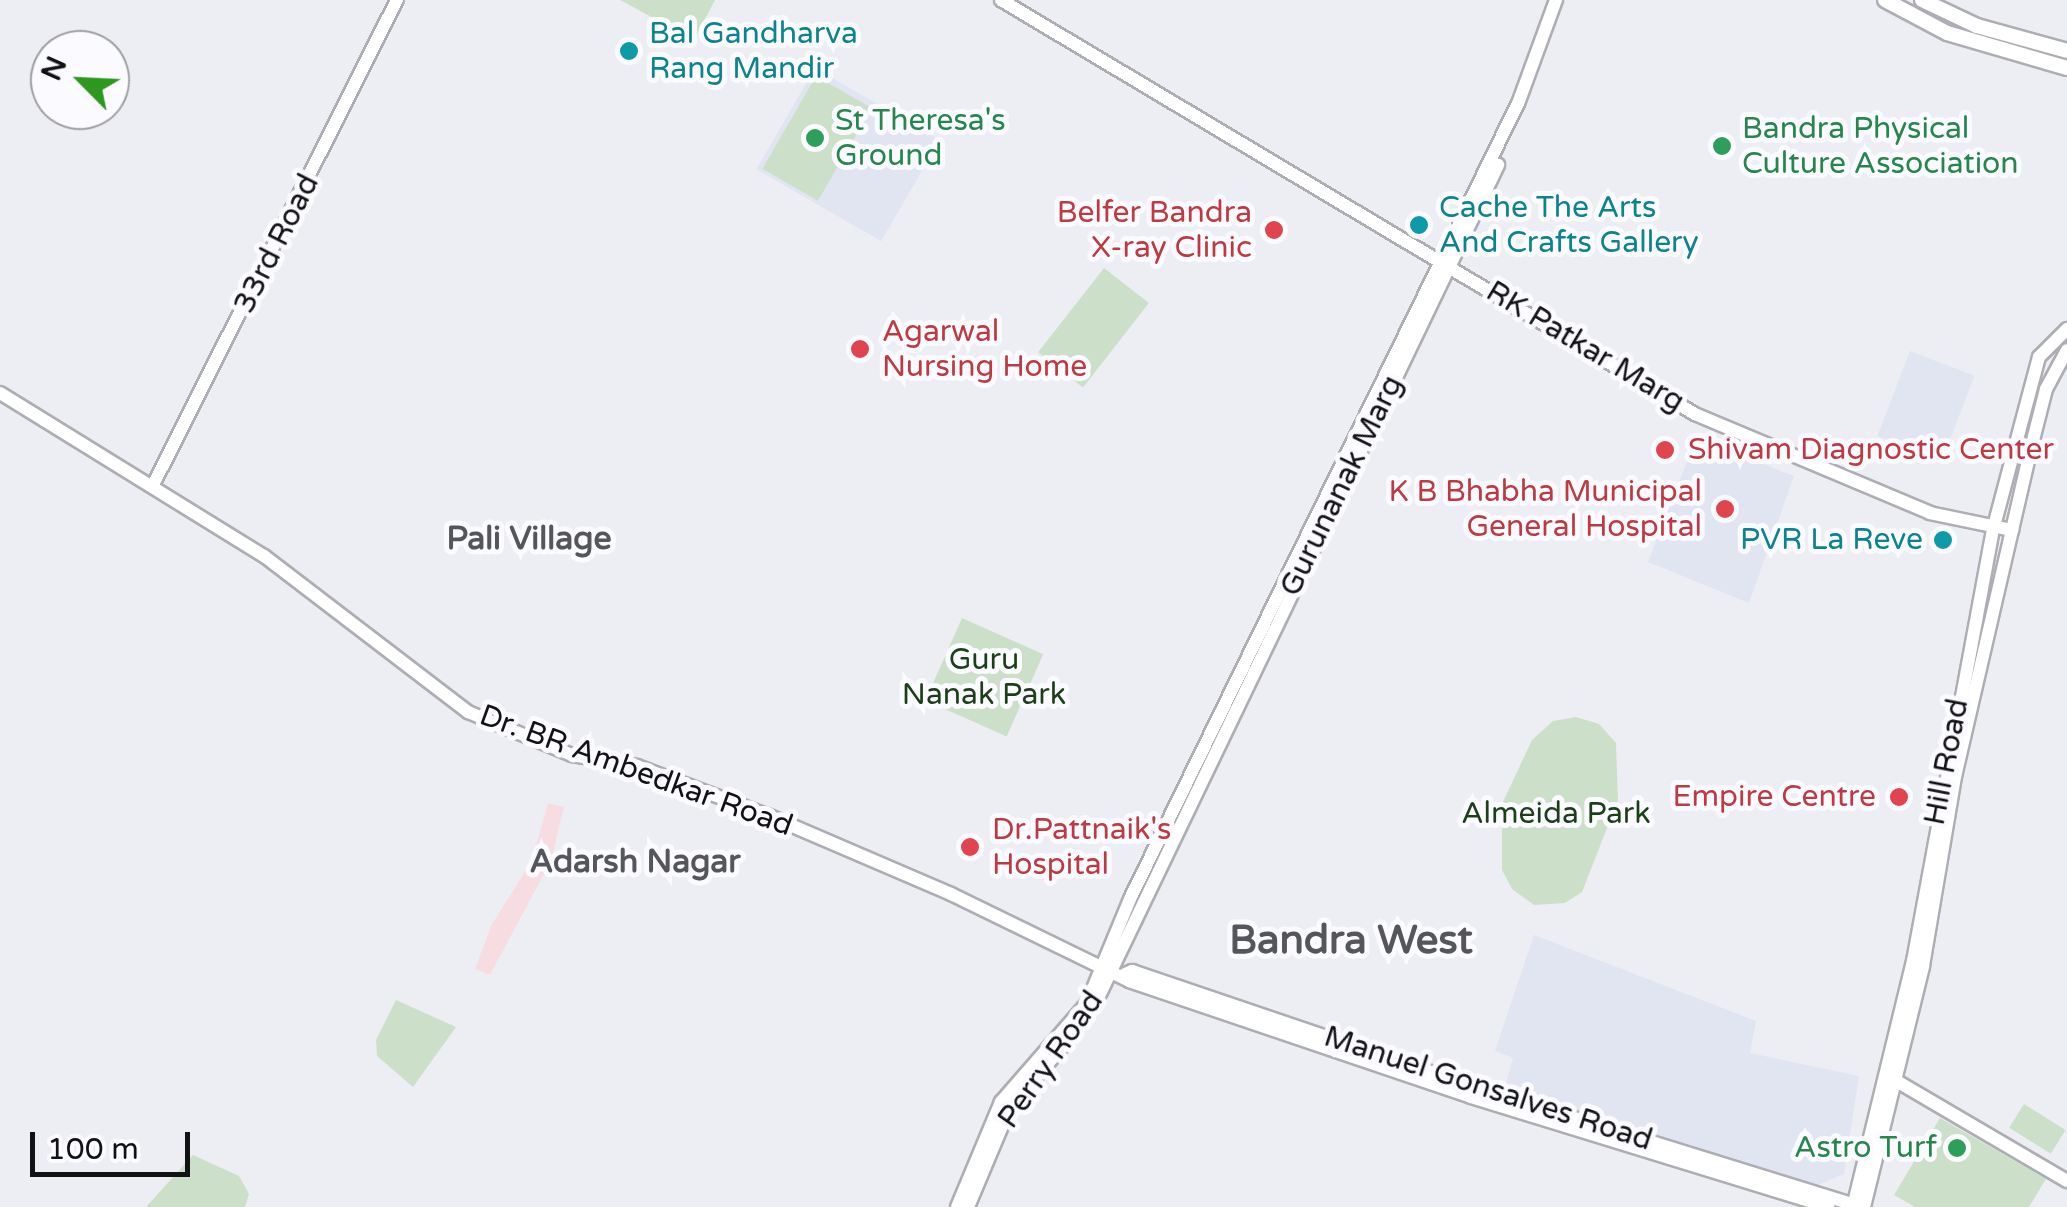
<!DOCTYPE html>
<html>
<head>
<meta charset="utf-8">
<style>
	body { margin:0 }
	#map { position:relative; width:2067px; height:1207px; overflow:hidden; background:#edeef4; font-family:"Varela Round",sans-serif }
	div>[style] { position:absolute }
	.commercial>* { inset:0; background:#f7dde2 }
	.built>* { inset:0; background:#e1e4f1; transform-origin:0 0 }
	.green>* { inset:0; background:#ccdfc9; transform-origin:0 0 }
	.roads { filter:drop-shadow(2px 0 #adaeb4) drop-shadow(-2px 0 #adaeb4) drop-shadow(0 2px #adaeb4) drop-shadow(0 -2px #adaeb4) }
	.secondary>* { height:12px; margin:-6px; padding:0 6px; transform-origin:6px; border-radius:6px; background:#fff }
	.primary>* { height:14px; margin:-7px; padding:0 7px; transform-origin:7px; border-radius:7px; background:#fff }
	.dots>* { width:28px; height:28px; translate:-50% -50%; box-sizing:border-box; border:5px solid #fbfbff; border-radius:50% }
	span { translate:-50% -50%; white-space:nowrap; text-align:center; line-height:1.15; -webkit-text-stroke:10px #fbfbff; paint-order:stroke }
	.culture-label { font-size:30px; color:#0d838f }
	.left { translate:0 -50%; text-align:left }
	.right { translate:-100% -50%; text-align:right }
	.leisure-label { font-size:30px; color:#27864d }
	.health-label { font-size:30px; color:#be3a42 }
	.street-label { font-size:30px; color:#111214 }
	.park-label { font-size:30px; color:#1b3f18 }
	.neighbourhood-label { font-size:32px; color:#55565b; font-weight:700 }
	.district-label { font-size:40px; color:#55565b; font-weight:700 }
	.north { position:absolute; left:30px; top:30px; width:100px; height:100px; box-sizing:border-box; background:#fbfbff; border:2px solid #9d9ea1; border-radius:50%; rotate:294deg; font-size:28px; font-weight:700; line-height:40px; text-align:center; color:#111214 }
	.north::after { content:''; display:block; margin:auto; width:35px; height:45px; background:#2d9720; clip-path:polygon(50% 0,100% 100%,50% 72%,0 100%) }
	.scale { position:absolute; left:30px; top:1132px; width:160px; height:45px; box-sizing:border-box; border:5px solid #111214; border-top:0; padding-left:12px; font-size:30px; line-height:35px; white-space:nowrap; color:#111214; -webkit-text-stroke:8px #fbfbff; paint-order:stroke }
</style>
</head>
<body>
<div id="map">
	<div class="commercial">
		<div style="clip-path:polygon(548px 803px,564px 807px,551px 861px,490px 975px,475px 969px,491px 926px,532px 860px)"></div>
	</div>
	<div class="built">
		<div style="left:815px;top:68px;width:144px;height:117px;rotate:30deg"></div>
		<div style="left:1910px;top:351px;width:69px;height:91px;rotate:21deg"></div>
		<div style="clip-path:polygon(1704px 441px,1794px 476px,1749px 603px,1648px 562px,1692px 449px)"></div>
		<div style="clip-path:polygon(1534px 935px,1756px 1021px,1750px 1053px,1859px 1076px,1844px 1174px,1818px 1185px,1504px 1090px,1513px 1058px,1495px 1051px)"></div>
	</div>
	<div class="green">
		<div style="clip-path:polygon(620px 0,715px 0,694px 40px)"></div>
		<div style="left:816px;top:76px;width:64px;height:107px;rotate:30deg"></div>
		<div style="left:1104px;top:268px;width:57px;height:107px;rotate:38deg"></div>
		<div style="left:962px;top:618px;width:89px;height:90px;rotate:24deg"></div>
		<div style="clip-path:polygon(1576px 717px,1599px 724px,1616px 743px,1618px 800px,1582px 892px,1565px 903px,1534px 905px,1512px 889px,1502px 870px,1502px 804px,1532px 740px,1553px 721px)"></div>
		<div style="clip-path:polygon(396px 1000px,456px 1027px,413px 1087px,377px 1056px,376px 1040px)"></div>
		<div style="left:2024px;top:1104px;width:49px;height:28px;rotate:32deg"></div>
		<div style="clip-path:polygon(1940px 1118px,2046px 1179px,2029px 1207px,1915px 1207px,1894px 1195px)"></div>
		<div style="clip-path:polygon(193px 1155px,239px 1176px,249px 1194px,245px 1207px,146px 1207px)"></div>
	</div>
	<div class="roads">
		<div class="secondary">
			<div style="left:1001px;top:0;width:808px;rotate:30.82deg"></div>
			<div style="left:1695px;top:414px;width:255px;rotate:22.8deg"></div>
			<div style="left:1930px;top:513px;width:84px;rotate:11.7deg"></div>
			<div style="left:0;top:393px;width:310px;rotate:31.7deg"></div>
			<div style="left:264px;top:556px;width:257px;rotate:37.4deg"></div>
			<div style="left:468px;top:712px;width:113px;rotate:22.5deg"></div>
			<div style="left:572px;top:755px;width:66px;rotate:9.6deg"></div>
			<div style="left:637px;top:766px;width:139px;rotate:20.7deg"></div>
			<div style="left:767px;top:815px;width:200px;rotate:23.2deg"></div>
			<div style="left:951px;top:894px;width:198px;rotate:26deg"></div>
			<div style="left:1129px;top:981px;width:361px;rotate:18.7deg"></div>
			<div style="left:1471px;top:1097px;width:374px;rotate:17.1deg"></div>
			<div style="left:153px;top:485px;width:543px;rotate:-63.29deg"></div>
			<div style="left:1125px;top:974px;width:8px;rotate:-23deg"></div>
			<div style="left:1132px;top:971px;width:361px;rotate:18.7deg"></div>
			<div style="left:1474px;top:1087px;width:403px;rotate:17.2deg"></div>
			<div style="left:1100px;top:994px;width:920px;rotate:-64.35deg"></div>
			<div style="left:1888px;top:1076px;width:208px;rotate:30.4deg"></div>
			<div style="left:957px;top:1207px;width:114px;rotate:-67.3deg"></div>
			<div style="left:1001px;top:1102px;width:131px;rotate:-49deg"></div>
			<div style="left:1087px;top:1003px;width:113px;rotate:-67.5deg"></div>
			<div style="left:1130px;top:899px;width:888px;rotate:-64.01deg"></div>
			<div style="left:1519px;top:101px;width:108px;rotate:-69.9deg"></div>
			<div style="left:968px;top:1207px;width:108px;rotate:-67.2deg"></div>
			<div style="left:1010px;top:1107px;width:90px;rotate:-49.1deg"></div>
			<div style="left:1853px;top:1207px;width:253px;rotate:-76.3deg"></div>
			<div style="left:1913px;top:961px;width:442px;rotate:-79.5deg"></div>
			<div style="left:1994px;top:526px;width:175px;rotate:-75.1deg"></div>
			<div style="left:2039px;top:357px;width:40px;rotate:-45deg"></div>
			<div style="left:1864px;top:1207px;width:248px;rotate:-76.2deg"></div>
			<div style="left:1923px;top:966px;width:192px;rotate:-80.4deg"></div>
			<div style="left:1955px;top:777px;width:334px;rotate:-77deg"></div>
			<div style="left:2030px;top:452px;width:65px;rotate:-75.7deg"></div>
			<div style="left:2046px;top:389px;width:44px;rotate:-61.7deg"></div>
		</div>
		<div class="primary">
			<div style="left:1885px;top:0;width:70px;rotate:28deg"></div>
			<div style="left:1947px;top:33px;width:125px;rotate:16.3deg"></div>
			<div style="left:1922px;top:0;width:61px;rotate:25.3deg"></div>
			<div style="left:1977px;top:26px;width:93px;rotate:15.5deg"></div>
		</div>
	</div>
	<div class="dots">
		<div style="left:629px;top:51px;background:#0f9aa8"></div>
		<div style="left:815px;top:138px;background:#2e9e5b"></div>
		<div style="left:1722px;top:146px;background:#2e9e5b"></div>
		<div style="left:1419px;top:225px;background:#0f9aa8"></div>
		<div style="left:1274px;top:230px;background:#e0444e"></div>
		<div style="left:860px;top:349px;background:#e0444e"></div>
		<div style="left:1665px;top:450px;background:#e0444e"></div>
		<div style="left:1725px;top:509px;background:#e0444e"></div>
		<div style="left:1943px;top:540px;background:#0f9aa8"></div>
		<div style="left:1899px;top:797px;background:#e0444e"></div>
		<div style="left:970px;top:847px;background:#e0444e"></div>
		<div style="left:1957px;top:1148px;background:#2e9e5b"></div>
	</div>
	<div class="culture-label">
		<span class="left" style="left:649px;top:51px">Bal Gandharva<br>Rang Mandir</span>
		<span class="left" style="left:1439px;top:225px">Cache The Arts<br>And Crafts Gallery</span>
		<span class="right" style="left:1923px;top:540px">PVR La Reve</span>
	</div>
	<div class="leisure-label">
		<span class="left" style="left:835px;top:138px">St Theresa's<br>Ground</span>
		<span class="left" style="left:1742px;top:146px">Bandra Physical<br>Culture Association</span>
		<span class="right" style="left:1937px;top:1148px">Astro Turf</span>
	</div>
	<div class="health-label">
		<span class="right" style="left:1252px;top:230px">Belfer Bandra<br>X-ray Clinic</span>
		<span class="left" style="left:882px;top:349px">Agarwal<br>Nursing Home</span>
		<span class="left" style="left:1688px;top:450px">Shivam Diagnostic Center</span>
		<span class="right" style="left:1702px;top:509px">K B Bhabha Municipal<br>General Hospital</span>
		<span class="right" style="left:1876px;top:797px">Empire Centre</span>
		<span class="left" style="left:992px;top:847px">Dr.Pattnaik's<br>Hospital</span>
	</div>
	<div class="street-label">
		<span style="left:277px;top:244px;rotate:-63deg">33rd Road</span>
		<span style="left:1585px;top:347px;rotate:31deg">RK Patkar Marg</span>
		<span style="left:1342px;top:486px;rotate:-64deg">Gurunanak Marg</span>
		<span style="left:1947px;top:762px;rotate:-79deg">Hill Road</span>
		<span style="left:636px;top:771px;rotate:20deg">Dr. BR Ambedkar Road</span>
		<span style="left:1051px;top:1060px;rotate:-55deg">Perry Road</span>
		<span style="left:1488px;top:1089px;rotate:18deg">Manuel Gonsalves Road</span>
	</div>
	<div class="park-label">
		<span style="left:984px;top:677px">Guru<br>Nanak Park</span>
		<span style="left:1556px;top:814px">Almeida Park</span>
	</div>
	<div class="neighbourhood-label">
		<span style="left:529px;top:539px">Pali Village</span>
		<span style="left:635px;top:862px">Adarsh Nagar</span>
	</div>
	<div class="district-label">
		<span style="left:1351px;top:940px">Bandra West</span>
	</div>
	<div class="north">N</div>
	<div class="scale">100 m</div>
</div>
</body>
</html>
